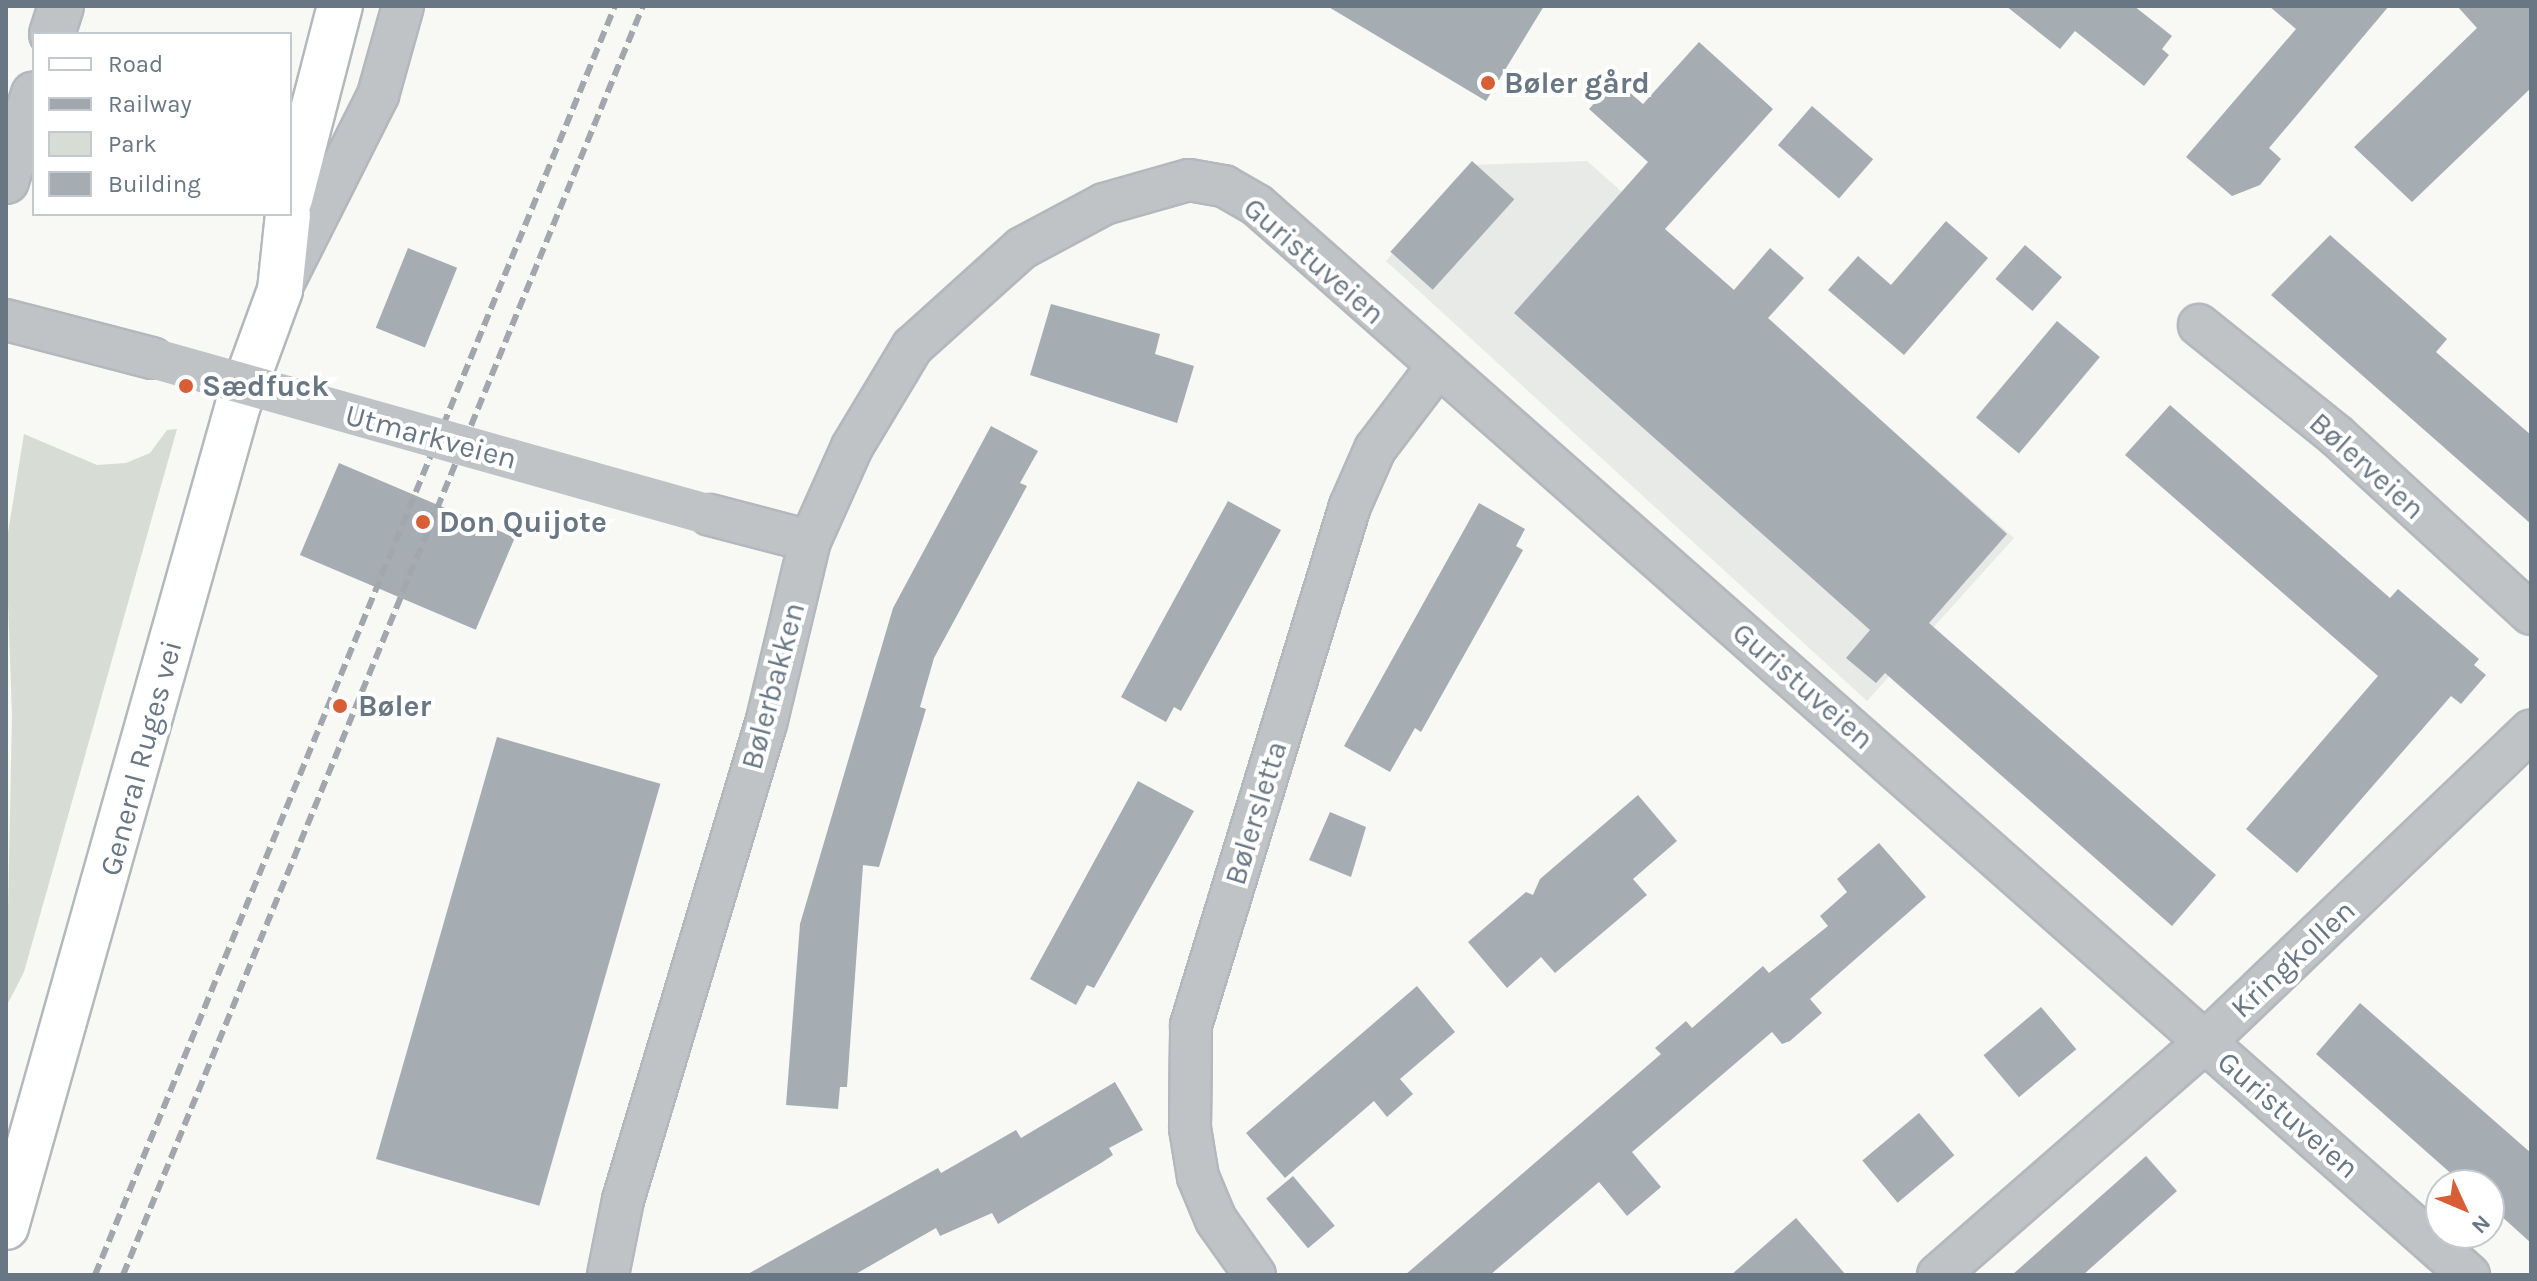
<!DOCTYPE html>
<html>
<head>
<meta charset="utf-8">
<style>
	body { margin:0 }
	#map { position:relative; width:2537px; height:1281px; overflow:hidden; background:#f8f8f5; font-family:Karla,sans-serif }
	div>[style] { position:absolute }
	.built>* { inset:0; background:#e8eae8 }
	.green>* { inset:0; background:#d7dcd5 }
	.building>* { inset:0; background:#a5adb3; transform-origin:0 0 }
	.roads { filter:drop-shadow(2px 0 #b4b8bd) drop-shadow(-2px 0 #b4b8bd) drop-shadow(0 2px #b4b8bd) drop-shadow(0 -2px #b4b8bd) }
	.minor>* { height:40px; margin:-20px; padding:0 20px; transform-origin:20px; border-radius:20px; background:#bfc3c6 }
	.tertiary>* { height:44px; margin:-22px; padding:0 22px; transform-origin:22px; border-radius:22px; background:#bfc3c6 }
	.secondary>* { height:44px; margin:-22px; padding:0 22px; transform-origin:22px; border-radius:22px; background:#fff }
	.rail>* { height:6px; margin-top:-3px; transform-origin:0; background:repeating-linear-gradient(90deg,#a1a7ac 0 12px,transparent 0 18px) }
	.minor-bridge>* { height:40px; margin:-20px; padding:0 20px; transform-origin:20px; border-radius:20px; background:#bfc3c6 }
	.dots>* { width:22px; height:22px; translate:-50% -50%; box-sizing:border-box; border:4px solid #fff; border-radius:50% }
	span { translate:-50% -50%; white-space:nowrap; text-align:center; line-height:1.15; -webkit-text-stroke:8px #fff; paint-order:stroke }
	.poi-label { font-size:30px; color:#697784; font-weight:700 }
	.left { translate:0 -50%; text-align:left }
	.street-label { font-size:30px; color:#697784 }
	.frame { position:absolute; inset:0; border:8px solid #697784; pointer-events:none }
	.legend { position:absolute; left:32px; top:32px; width:260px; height:184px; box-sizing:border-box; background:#fff; border:2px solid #c3c9ce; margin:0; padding:10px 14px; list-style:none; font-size:24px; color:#697784 }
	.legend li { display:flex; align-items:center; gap:16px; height:40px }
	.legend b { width:40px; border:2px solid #c3c9ce }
	.north { position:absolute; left:2425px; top:1169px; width:80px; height:80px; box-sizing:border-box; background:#fff; border:2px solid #c3c9ce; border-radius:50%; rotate:134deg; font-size:22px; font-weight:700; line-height:32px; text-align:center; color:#697784 }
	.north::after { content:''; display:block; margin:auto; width:28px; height:36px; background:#d85e35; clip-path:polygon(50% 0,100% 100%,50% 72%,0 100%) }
</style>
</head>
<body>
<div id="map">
	<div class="built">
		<div style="clip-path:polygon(1587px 161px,2014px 538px,1867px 701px,1386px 261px,1471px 165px)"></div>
	</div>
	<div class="green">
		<div style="clip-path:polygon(177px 429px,24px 972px,6px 1007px,12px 716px,6px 545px,24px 434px,97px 465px,126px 463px,150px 453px,167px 430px)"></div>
	</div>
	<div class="building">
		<div style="clip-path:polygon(1327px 6px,1544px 6px,1486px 101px)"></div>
		<div style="clip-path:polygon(2006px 6px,2134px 6px,2172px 36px,2162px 49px,2169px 55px,2144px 86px,2075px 31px,2060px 49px)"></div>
		<div style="clip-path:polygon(2269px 6px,2389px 6px,2269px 148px,2281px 159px,2260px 185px,2232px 196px,2186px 157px,2296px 29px)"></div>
		<div style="clip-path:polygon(2457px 6px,2531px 6px,2531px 88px,2412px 202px,2354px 147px,2477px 28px)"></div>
		<div style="clip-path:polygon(1699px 42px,1773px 109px,1665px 229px,1734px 290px,1770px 248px,1804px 278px,1768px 318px,2007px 534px,1929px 623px,2216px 875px,2172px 926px,1885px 673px,1876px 683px,1846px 658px,1870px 630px,1514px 313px,1648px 162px,1589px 109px,1615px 80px,1643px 104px)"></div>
		<div style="left:1812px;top:106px;width:81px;height:52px;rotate:41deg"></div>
		<div style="left:1472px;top:161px;width:57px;height:122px;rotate:42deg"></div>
		<div style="clip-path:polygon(1946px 221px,1988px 258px,1904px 355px,1828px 290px,1858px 256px,1891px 285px)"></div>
		<div style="clip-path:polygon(2330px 235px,2447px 339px,2436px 352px,2531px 435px,2531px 524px,2271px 295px)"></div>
		<div style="left:2025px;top:245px;width:49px;height:45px;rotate:41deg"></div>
		<div style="left:408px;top:248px;width:53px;height:86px;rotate:22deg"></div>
		<div style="clip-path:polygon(1051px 304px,1160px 334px,1155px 354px,1194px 366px,1177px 423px,1030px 375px)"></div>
		<div style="left:2057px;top:321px;width:56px;height:126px;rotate:40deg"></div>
		<div style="clip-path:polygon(2170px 405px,2390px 598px,2398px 589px,2479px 659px,2474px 665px,2486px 675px,2461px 704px,2451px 696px,2297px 873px,2246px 829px,2378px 676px,2125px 455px)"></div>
		<div style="clip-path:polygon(991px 426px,1038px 451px,1020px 483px,1027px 486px,934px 658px,920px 707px,926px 709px,879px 867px,863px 865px,847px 1087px,840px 1087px,838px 1109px,786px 1105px,800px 924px,893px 608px)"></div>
		<div style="left:339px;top:463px;width:191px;height:100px;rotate:23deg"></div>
		<div style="clip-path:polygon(1228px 501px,1281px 530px,1181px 711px,1174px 707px,1166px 722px,1121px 697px)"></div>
		<div style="clip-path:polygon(1479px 503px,1525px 529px,1516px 546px,1523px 550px,1421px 732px,1415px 728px,1390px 772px,1344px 746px)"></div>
		<div style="left:497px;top:737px;width:170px;height:439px;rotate:16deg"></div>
		<div style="clip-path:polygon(1138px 781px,1194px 811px,1094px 988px,1087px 985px,1076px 1005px,1030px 979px)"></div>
		<div style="clip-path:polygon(1638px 795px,1677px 841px,1633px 879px,1647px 895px,1555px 973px,1541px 957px,1507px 988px,1468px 942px,1526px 892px,1533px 895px,1540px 879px)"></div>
		<div style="clip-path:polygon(1330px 812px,1366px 827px,1351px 877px,1309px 860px)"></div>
		<div style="clip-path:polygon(1879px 843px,1926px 897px,1810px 999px,1822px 1013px,1790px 1041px,1782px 1044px,1772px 1032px,1632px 1152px,1661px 1187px,1627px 1216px,1599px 1182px,1490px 1275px,1405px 1275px,1661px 1054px,1655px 1048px,1686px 1021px,1692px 1028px,1763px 966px,1769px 973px,1828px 926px,1820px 916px,1847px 892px,1837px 879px)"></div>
		<div style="clip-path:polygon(1417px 986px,1455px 1032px,1400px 1079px,1413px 1094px,1387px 1117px,1374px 1101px,1285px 1178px,1246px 1133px)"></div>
		<div style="clip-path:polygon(2360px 1003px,2531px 1153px,2531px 1243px,2489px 1205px,2489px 1185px,2464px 1185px,2316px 1054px)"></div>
		<div style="left:2041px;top:1007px;width:55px;height:75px;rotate:50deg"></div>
		<div style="clip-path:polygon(1115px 1082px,1143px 1130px,1109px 1148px,1113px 1155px,1101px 1163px,998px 1224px,992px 1213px,940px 1236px,936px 1228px,854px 1275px,746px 1275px,938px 1168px,941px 1173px,1016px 1130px,1021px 1138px)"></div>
		<div style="left:1919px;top:1113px;width:55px;height:74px;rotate:50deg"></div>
		<div style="clip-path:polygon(2146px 1156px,2177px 1191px,2083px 1275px,2012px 1275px)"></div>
		<div style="left:1293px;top:1176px;width:65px;height:35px;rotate:50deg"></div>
		<div style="clip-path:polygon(1796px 1218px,1846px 1275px,1731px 1275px)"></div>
	</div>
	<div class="roads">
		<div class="minor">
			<div style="left:280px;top:290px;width:218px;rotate:-63.3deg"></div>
			<div style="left:378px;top:95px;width:92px;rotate:-74.3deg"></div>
			<div style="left:6px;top:320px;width:151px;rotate:14.6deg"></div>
			<div style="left:2199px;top:325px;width:177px;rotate:38.8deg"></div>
			<div style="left:2337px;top:436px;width:263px;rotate:42.5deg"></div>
			<div style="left:710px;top:515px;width:103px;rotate:14.6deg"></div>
			<div style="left:608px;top:1275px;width:76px;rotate:-78.7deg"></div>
			<div style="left:623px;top:1200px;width:497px;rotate:-73.3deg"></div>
			<div style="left:766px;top:724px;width:188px;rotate:-76.5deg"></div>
			<div style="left:810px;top:541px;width:103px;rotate:-65.9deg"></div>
			<div style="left:852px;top:447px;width:117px;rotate:-59deg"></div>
			<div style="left:912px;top:347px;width:148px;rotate:-42deg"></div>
			<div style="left:1022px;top:248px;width:93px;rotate:-28.2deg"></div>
			<div style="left:1104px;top:204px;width:88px;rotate:-15.8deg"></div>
			<div style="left:1189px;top:180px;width:36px;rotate:10deg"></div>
			<div style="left:1224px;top:186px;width:38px;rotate:30deg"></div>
			<div style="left:1257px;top:205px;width:1617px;rotate:41.44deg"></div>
			<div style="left:1255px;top:1275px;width:67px;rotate:-125.3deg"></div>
			<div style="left:1216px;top:1220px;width:47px;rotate:-112.7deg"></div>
			<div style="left:1198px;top:1177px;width:50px;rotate:-99.3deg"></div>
			<div style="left:1190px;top:1128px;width:103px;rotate:-89.4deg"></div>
			<div style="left:1191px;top:1025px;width:543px;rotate:-72.97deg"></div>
			<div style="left:1350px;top:506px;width:62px;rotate:-66.3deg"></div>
			<div style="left:1375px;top:449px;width:104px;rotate:-52.8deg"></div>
			<div style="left:1938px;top:1275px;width:354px;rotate:-41.1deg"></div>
			<div style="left:2205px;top:1042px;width:451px;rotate:-43.7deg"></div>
		</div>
		<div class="tertiary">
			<div style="left:52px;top:34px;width:29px;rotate:-72deg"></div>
			<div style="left:6px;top:181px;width:91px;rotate:-72.2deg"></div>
		</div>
		<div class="secondary">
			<div style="left:290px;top:199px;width:199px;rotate:-75.5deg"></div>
			<div style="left:6px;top:1227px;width:854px;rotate:-74.24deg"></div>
			<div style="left:238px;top:405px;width:122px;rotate:-69.9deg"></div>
			<div style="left:280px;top:290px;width:76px;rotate:-84deg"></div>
		</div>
	</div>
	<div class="rail">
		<div style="left:95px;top:1275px;width:1371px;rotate:-67.72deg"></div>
		<div style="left:123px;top:1275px;width:1371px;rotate:-67.72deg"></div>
	</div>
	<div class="minor-bridge">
		<div style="left:152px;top:358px;width:580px;rotate:15.71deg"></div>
	</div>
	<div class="dots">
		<div style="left:1488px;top:83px;background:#d85e35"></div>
		<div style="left:186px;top:386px;background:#d85e35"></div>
		<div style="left:423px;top:522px;background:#d85e35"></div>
		<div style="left:340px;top:706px;background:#d85e35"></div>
	</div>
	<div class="poi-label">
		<span class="left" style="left:1504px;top:83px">Bøler gård</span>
		<span class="left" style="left:202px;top:386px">Sædfuck</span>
		<span class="left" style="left:439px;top:522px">Don Quijote</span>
		<span class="left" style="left:358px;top:706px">Bøler</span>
	</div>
	<div class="street-label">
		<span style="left:1314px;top:261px;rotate:41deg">Guristuveien</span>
		<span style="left:431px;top:437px;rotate:15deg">Utmarkveien</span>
		<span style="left:2367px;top:466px;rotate:42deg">Bølerveien</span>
		<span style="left:773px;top:686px;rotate:-75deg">Bølerbakken</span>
		<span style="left:1803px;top:686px;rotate:41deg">Guristuveien</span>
		<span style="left:141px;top:758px;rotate:-75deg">General Ruges vei</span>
		<span style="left:1256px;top:813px;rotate:-73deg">Bølersletta</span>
		<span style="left:2293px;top:959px;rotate:-43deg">Kringkollen</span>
		<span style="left:2288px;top:1115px;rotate:41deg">Guristuveien</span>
	</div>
	<div class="frame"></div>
	<ul class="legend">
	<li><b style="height:10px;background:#fff"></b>Road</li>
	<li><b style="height:10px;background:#a1a7ac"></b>Railway</li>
	<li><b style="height:22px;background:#d7dcd5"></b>Park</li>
	<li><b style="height:22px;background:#a5adb3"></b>Building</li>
	</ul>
	<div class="north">N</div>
</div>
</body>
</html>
